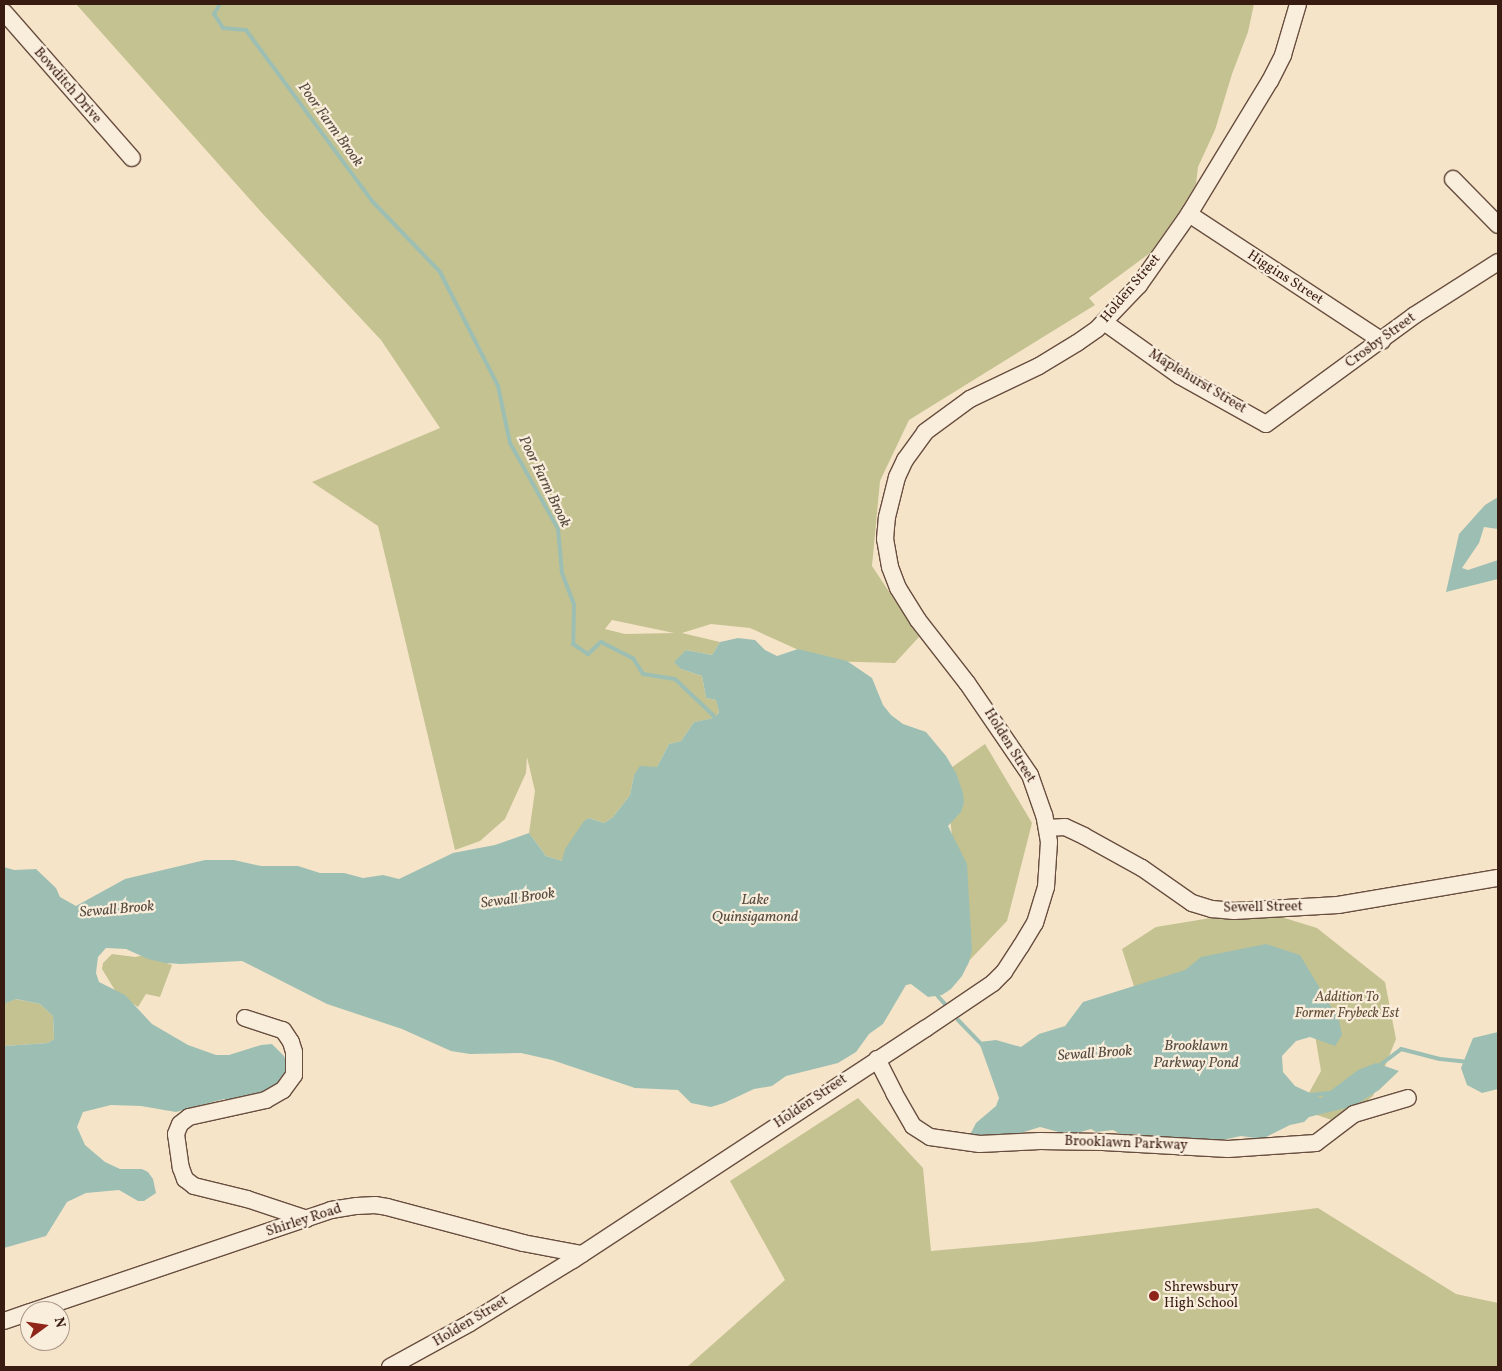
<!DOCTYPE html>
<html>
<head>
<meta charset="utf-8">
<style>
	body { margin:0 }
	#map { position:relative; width:1502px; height:1371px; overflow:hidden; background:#f6e4c9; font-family:Vollkorn,serif }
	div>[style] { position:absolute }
	.green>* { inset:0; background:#c4c291 }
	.water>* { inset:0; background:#9dbfb3 }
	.stream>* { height:4px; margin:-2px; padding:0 2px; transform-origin:2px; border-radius:2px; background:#9dbfb3 }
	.roads { filter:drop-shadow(1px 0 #684e3f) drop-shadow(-1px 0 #684e3f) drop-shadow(0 1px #684e3f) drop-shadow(0 -1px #684e3f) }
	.minor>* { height:16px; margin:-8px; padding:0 8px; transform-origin:8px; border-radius:8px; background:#f9eddc }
	.dots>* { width:14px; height:14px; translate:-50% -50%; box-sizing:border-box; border:2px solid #f9eddc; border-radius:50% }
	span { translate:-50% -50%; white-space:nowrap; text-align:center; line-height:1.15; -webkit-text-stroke:4.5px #f9eddc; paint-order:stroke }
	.street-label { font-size:14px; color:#391c11 }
	.park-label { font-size:14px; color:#634e37; font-style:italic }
	.poi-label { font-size:14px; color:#391c11 }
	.left { translate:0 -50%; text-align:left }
	.water-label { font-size:15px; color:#574d42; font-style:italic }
	.frame { position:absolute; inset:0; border:5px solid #391c11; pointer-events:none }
	.north { position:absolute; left:20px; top:1301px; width:50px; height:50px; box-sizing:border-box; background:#f9eddc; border:1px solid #ac998b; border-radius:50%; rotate:76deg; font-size:14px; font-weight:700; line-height:20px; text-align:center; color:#391c11 }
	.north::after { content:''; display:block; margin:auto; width:18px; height:22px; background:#8f2418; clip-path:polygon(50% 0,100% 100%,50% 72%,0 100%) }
</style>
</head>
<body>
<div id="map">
	<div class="green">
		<div style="clip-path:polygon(evenodd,76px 4px,1254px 4px,1248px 32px,1232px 74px,1215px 130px,1198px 167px,1196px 184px,1181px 209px,1150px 253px,1089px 298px,1095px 305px,909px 420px,880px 481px,872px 566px,919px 637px,895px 663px,823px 661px,750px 628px,711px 624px,682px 633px,720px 642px,712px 655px,686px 650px,681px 669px,702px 676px,706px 698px,716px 700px,719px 711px,715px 718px,694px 722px,681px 741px,669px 744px,657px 767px,634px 775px,630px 795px,613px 817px,604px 823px,589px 818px,562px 861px,546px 856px,529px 833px,535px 791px,527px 757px,526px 773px,505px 819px,480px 841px,455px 850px,378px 526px,312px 482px,440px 428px,381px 340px,262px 213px,76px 4px,612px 620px,674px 633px,625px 634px,605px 629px,612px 620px)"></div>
		<div style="clip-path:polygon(985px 744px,1032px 823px,1007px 921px,966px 964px,945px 772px)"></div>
		<div style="clip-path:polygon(1259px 910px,1317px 928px,1385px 982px,1396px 1039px,1373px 1096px,1340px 1123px,1300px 1109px,1321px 1071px,1315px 1035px,1138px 999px,1122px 949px,1156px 927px)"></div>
		<div style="clip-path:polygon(112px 954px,135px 957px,145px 955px,172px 965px,160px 997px,146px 994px,138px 1007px,116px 992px,102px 969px,103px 963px)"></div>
		<div style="clip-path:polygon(15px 999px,40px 1004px,53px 1016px,54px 1039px,48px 1043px,4px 1046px,4px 1004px)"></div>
		<div style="clip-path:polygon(858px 1098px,923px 1168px,931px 1251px,1033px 1242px,1318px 1208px,1456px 1294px,1498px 1303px,1498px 1367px,687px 1367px,785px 1280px,730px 1181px)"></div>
	</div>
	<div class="water">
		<div style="clip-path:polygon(1498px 497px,1498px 529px,1484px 527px,1479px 543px,1462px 568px,1468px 570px,1498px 560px,1498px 579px,1446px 592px,1459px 534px,1485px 505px)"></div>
		<div style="clip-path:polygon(738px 638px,755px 640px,765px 650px,777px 656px,798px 649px,847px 661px,872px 678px,883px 705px,891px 715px,903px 724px,926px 732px,946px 756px,956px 773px,963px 793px,964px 803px,961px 812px,948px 826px,967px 864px,972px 950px,969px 962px,962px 976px,951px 989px,942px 995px,928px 997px,911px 984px,906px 985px,883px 1024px,869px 1034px,856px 1052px,838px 1063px,786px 1076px,772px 1086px,754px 1089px,724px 1103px,711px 1107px,691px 1103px,678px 1090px,635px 1088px,552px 1060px,521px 1053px,470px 1054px,451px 1051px,402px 1029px,327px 1004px,242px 961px,181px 964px,165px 963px,148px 959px,126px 949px,106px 948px,98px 957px,96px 973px,99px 982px,125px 995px,152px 1024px,188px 1045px,216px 1055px,229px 1055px,261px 1045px,272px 1044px,284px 1056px,289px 1068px,273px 1092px,245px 1099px,224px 1099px,176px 1112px,141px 1106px,111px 1105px,83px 1112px,77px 1127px,85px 1145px,105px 1162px,120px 1169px,142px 1169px,148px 1172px,153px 1179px,156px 1193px,144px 1201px,138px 1201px,119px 1190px,86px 1193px,67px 1202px,46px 1236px,4px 1248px,4px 1046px,48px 1043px,54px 1039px,53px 1016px,40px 1004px,16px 999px,4px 1004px,4px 867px,14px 870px,36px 869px,56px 888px,60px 897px,76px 906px,125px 879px,205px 860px,234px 860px,261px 866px,298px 866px,320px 873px,344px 873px,363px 878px,383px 875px,399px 879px,453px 853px,495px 845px,529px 833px,546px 856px,562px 861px,565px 849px,584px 821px,589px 818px,604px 823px,613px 817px,630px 795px,634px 775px,640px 766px,657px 767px,669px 744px,681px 741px,694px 722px,714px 718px,719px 712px,716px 700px,706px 698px,702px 676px,681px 669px,674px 662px,686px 650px,712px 655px,720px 642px)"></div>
		<div style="clip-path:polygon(1266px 944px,1300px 955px,1339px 1020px,1342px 1035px,1335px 1046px,1310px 1037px,1296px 1041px,1282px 1056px,1283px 1072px,1295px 1086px,1321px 1098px,1358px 1070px,1376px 1063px,1399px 1071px,1379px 1090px,1354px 1106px,1309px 1117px,1304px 1122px,1290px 1125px,1262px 1139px,1241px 1136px,1208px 1143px,1164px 1143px,1138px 1134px,1122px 1135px,1113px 1130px,1096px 1132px,1091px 1129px,1070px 1135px,1040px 1127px,1005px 1138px,970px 1135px,976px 1123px,996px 1106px,999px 1098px,979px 1042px,996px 1040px,1021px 1047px,1039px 1034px,1065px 1026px,1083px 1002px,1185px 970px,1201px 957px)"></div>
		<div style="clip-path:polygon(1498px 1032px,1498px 1089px,1482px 1093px,1467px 1085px,1461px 1068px,1473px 1038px)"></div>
	</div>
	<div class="stream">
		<div style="left:220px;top:4px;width:12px;rotate:121deg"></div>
		<div style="left:214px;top:14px;width:17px;rotate:57deg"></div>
		<div style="left:223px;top:28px;width:23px;rotate:5deg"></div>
		<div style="left:246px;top:30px;width:212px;rotate:53.6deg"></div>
		<div style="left:372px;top:201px;width:98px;rotate:46.2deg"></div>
		<div style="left:440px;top:272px;width:128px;rotate:63deg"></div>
		<div style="left:498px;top:386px;width:58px;rotate:78.1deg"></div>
		<div style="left:510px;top:443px;width:98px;rotate:60.8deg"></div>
		<div style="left:558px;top:529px;width:44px;rotate:84.8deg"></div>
		<div style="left:562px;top:573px;width:34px;rotate:69deg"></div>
		<div style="left:574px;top:605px;width:39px;rotate:91deg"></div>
		<div style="left:573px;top:644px;width:18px;rotate:34deg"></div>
		<div style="left:588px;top:654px;width:18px;rotate:-43deg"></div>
		<div style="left:601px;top:642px;width:36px;rotate:27deg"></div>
		<div style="left:633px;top:658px;width:19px;rotate:58deg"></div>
		<div style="left:643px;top:674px;width:32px;rotate:9deg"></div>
		<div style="left:675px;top:679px;width:52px;rotate:43.5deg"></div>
		<div style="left:713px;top:715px;width:8px;rotate:67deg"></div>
		<div style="left:935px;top:993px;width:15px;rotate:48deg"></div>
		<div style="left:958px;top:1020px;width:35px;rotate:46deg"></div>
		<div style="left:1376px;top:1068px;width:31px;rotate:-37deg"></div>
		<div style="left:1401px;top:1049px;width:40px;rotate:14.4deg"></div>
		<div style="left:1440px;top:1059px;width:29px;rotate:6deg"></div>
		<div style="left:1310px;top:1095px;width:20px;rotate:-6deg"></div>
	</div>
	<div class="roads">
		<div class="minor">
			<div style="left:4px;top:12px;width:194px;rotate:48.8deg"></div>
			<div style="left:1453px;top:179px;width:64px;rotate:45.6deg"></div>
			<div style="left:1189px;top:214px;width:231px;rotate:33.3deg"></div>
			<div style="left:1104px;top:322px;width:93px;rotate:35.4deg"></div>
			<div style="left:1180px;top:376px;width:98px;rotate:29.2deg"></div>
			<div style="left:1266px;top:424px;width:185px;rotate:-36.2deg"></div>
			<div style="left:1415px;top:315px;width:98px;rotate:-32.6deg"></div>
			<div style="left:1047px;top:828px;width:18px;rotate:-3deg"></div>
			<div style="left:1065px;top:827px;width:21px;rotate:25deg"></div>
			<div style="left:1084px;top:836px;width:66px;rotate:28.9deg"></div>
			<div style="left:1142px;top:868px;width:61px;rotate:35deg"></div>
			<div style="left:1192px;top:903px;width:21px;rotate:17deg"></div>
			<div style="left:1212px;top:909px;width:22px;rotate:5deg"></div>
			<div style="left:1234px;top:911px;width:104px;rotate:-3.3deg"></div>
			<div style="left:1338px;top:905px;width:162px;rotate:-9.6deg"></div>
			<div style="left:245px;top:1018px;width:40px;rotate:18deg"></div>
			<div style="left:283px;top:1030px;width:14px;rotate:56deg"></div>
			<div style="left:291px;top:1042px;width:10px;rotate:73deg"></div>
			<div style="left:294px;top:1052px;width:23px;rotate:90deg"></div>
			<div style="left:294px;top:1075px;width:19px;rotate:126deg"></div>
			<div style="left:283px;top:1090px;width:20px;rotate:150deg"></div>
			<div style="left:266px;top:1100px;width:79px;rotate:167.6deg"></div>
			<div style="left:189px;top:1117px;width:11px;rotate:142deg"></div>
			<div style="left:180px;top:1124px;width:11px;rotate:112deg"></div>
			<div style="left:176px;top:1134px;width:34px;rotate:82deg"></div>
			<div style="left:181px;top:1168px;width:12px;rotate:70deg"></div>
			<div style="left:185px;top:1179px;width:11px;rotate:38deg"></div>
			<div style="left:194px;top:1186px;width:55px;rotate:13.8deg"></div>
			<div style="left:247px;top:1199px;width:63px;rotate:18.4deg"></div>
			<div style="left:877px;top:1059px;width:38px;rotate:63deg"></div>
			<div style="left:894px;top:1093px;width:38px;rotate:60deg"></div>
			<div style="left:913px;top:1126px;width:20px;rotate:33deg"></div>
			<div style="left:930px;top:1137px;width:50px;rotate:8deg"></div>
			<div style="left:980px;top:1144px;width:60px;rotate:-2.9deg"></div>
			<div style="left:1040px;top:1141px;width:63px;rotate:0.9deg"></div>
			<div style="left:1103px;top:1142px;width:125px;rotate:3.2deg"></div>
			<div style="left:1228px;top:1149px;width:88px;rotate:-3.9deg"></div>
			<div style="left:1316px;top:1143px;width:48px;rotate:-37.3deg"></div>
			<div style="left:1354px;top:1114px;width:56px;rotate:-16.5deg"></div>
			<div style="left:33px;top:1311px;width:315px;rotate:-18.7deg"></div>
			<div style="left:331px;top:1210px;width:26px;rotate:-9deg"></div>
			<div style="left:357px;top:1206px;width:18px;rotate:-3deg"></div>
			<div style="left:375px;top:1205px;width:12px;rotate:9deg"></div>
			<div style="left:387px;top:1207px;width:141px;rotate:14.8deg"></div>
			<div style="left:523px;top:1243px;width:60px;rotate:10.6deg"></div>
			<div style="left:4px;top:1321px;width:28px;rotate:-19deg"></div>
			<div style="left:390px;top:1367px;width:91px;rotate:-28.8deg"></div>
			<div style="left:470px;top:1323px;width:121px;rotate:-31.5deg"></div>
			<div style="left:573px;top:1260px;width:421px;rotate:-33.3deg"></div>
			<div style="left:925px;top:1029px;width:82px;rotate:-34.1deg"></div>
			<div style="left:993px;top:983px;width:16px;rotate:-45deg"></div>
			<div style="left:1004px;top:972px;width:31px;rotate:-57deg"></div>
			<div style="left:1021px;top:946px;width:27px;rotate:-59deg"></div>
			<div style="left:1035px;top:923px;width:38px;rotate:-73deg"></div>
			<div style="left:1046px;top:887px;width:45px;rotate:-86.2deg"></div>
			<div style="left:1049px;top:842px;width:27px;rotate:-100deg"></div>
			<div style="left:1044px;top:815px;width:42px;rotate:-109.3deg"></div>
			<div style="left:1030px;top:775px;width:112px;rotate:-124.4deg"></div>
			<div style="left:967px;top:683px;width:80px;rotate:-127.9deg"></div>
			<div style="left:918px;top:620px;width:38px;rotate:-122deg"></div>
			<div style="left:898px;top:588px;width:22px;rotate:-111deg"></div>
			<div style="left:890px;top:567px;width:28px;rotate:-100deg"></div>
			<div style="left:885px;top:539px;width:22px;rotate:-85deg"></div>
			<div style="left:887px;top:517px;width:41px;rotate:-76deg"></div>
			<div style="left:897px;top:477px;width:19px;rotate:-65deg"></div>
			<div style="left:905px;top:460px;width:34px;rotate:-54deg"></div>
			<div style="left:925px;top:432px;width:56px;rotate:-36.3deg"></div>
			<div style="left:970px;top:399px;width:76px;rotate:-25.6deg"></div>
			<div style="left:1039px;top:366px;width:44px;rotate:-31.2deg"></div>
			<div style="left:1077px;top:343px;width:24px;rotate:-35deg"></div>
			<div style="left:1097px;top:329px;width:61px;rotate:-46.3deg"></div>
			<div style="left:1139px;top:285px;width:87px;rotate:-54.8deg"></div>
			<div style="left:1189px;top:214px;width:156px;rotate:-58.7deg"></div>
			<div style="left:1270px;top:81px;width:29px;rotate:-63deg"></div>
			<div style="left:1283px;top:55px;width:53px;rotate:-73.6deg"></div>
		</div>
	</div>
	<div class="dots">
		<div style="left:1154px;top:1296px;background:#8f2418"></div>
	</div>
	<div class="street-label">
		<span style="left:67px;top:86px;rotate:49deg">Bowditch Drive</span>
		<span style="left:1285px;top:278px;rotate:33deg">Higgins Street</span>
		<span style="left:1131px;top:289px;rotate:-50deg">Holden Street</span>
		<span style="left:1381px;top:341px;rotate:-36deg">Crosby Street</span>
		<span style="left:1197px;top:382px;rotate:31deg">Maplehurst Street</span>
		<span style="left:1009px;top:746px;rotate:58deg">Holden Street</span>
		<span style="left:1263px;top:908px;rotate:-1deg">Sewell Street</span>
		<span style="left:811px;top:1102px;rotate:-34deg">Holden Street</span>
		<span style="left:1126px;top:1144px;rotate:2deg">Brooklawn Parkway</span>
		<span style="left:304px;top:1221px;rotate:-18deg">Shirley Road</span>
		<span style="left:471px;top:1322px;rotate:-31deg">Holden Street</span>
	</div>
	<div class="park-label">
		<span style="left:1347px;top:1006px">Addition To<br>Former Frybeck Est</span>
	</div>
	<div class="poi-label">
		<span class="left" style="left:1164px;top:1296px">Shrewsbury<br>High School</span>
	</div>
	<div class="water-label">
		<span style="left:330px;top:125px;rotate:54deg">Poor Farm Brook</span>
		<span style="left:544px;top:482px;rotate:64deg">Poor Farm Brook</span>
		<span style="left:518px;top:899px;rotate:-8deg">Sewall Brook</span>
		<span style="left:755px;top:909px">Lake<br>Quinsigamond</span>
		<span style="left:117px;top:910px;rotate:-5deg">Sewall Brook</span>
		<span style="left:1196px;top:1055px">Brooklawn<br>Parkway Pond</span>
		<span style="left:1095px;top:1054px;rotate:-4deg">Sewall Brook</span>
	</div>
	<div class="frame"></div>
	<div class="north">N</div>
</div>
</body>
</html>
